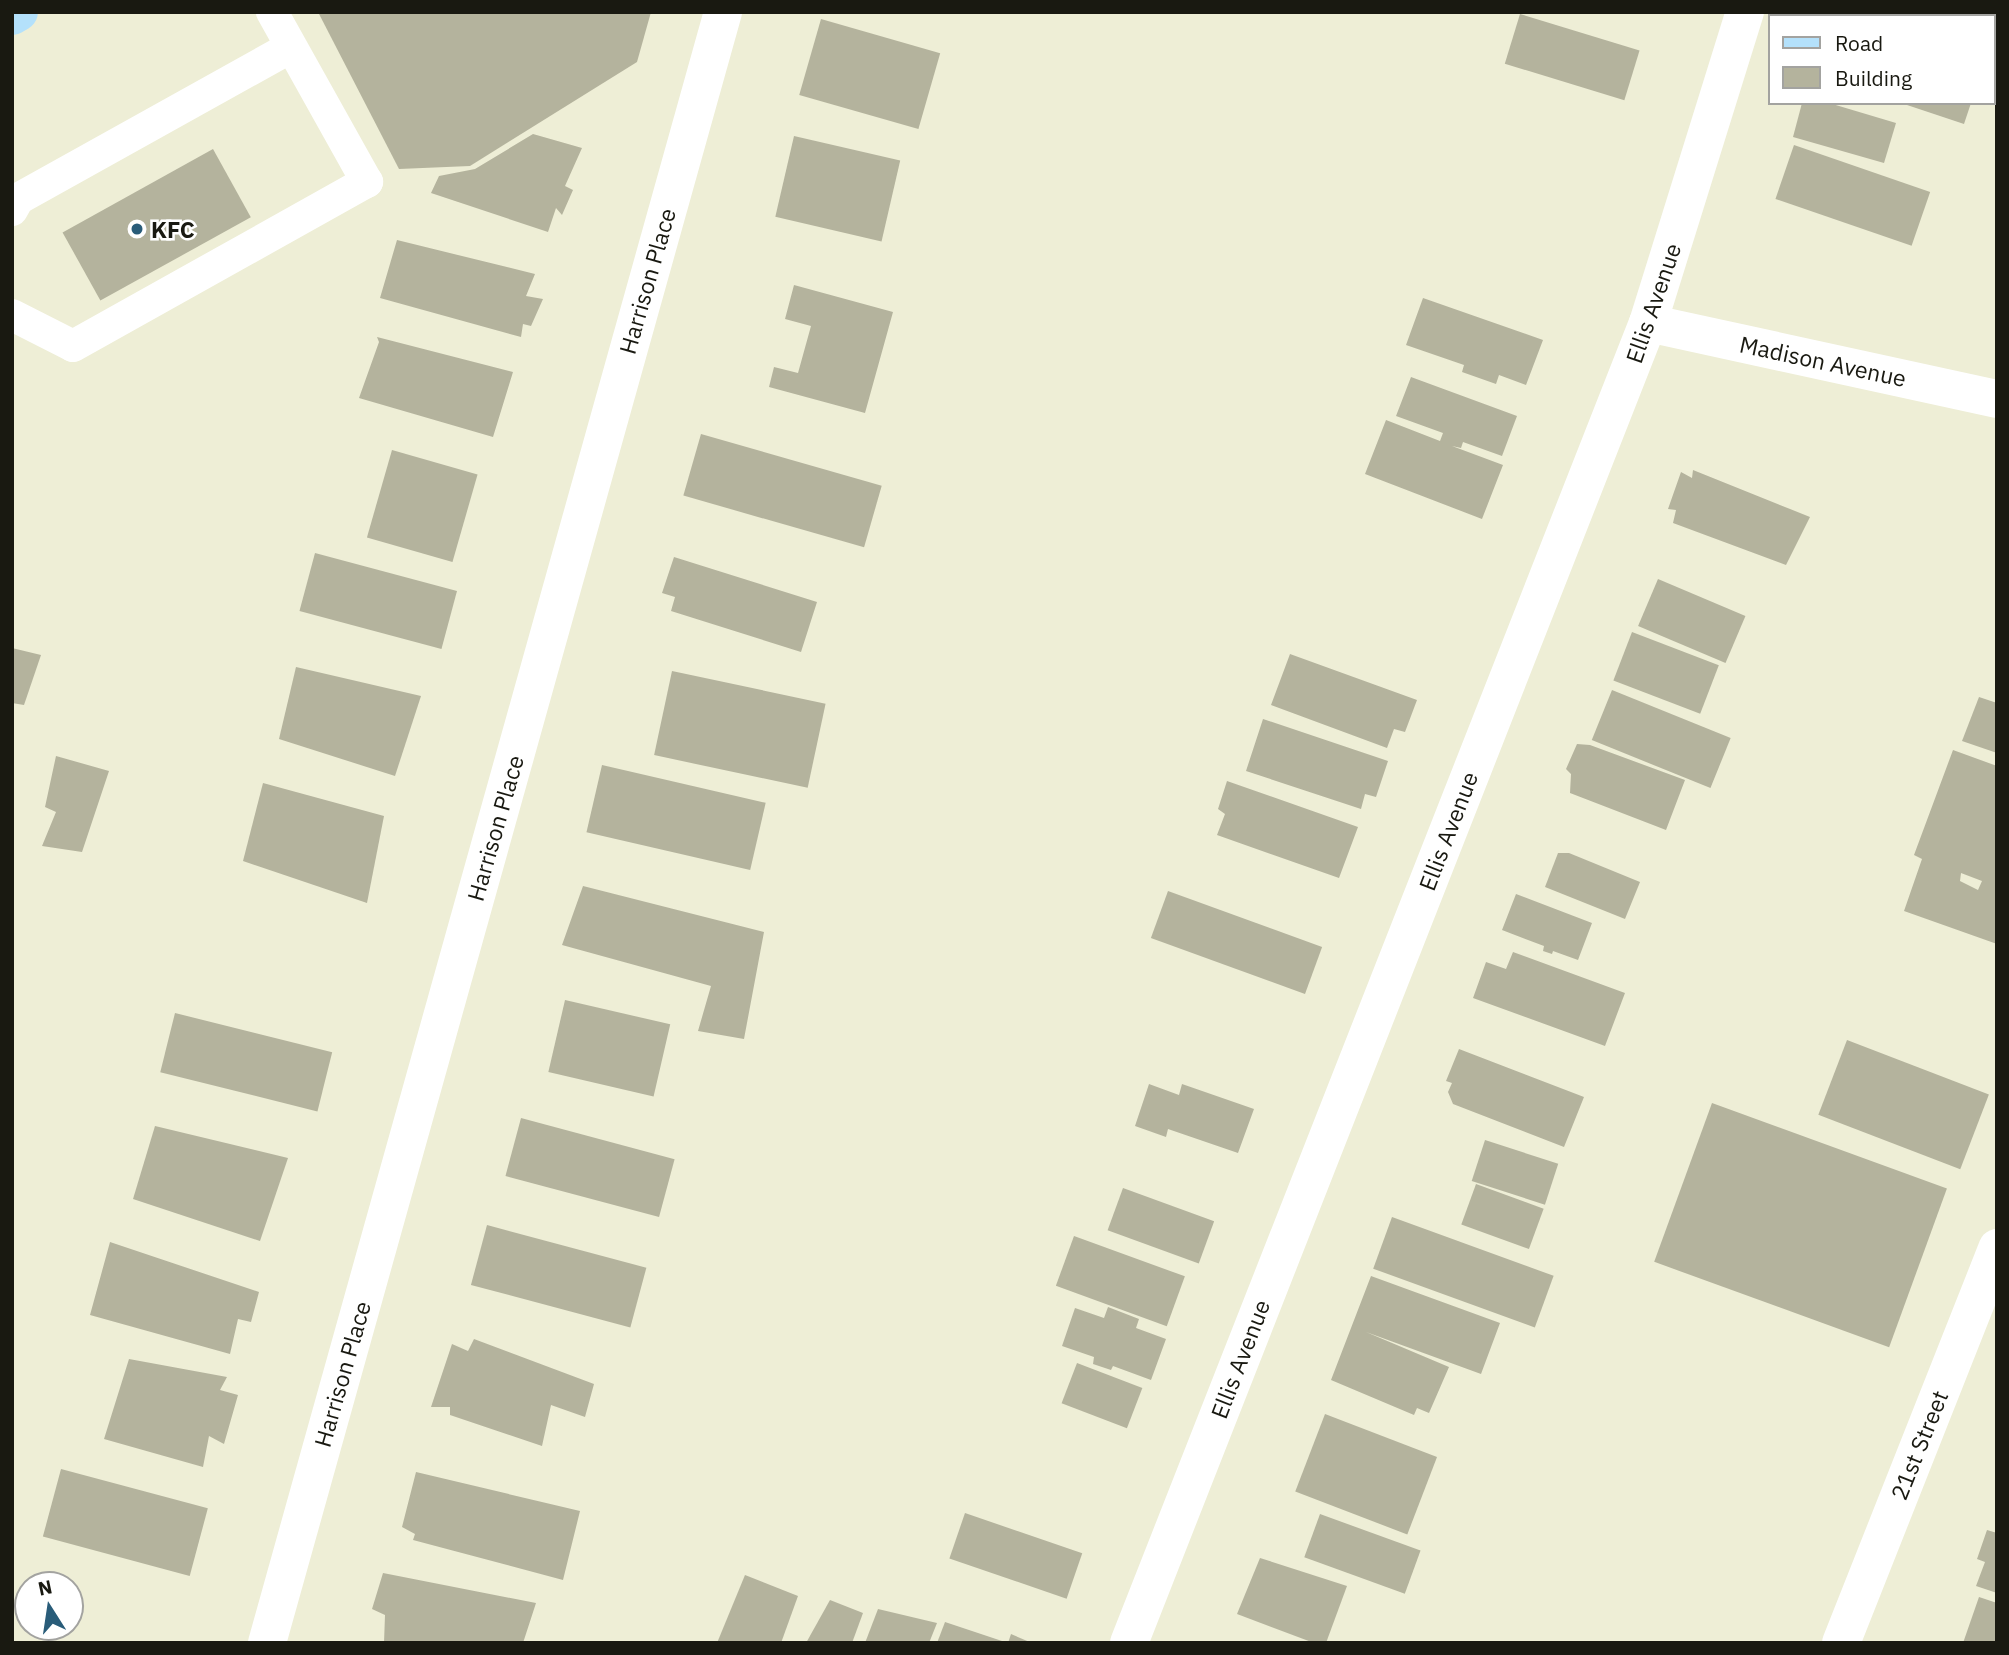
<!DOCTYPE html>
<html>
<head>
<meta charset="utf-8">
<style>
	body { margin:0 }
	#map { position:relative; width:2009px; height:1655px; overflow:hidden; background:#eeeed6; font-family:"IBM Plex Sans",sans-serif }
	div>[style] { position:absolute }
	.building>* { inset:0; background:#b4b39d; transform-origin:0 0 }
	.service>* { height:32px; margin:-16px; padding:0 16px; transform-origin:16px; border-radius:16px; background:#fff }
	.minor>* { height:38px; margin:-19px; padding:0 19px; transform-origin:19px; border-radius:19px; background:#fff }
	.primary>* { height:38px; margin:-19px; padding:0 19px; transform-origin:19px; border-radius:19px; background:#b4e1fb }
	.dots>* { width:19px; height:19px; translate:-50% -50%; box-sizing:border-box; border:4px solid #fff; border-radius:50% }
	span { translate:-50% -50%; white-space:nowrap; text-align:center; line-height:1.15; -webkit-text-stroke:5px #fff; paint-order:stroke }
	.poi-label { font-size:23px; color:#191911; font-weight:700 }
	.left { translate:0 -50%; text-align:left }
	.street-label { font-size:23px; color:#191911 }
	.frame { position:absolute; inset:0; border:14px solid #191911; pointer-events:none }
	.legend { position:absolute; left:1768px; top:14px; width:228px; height:91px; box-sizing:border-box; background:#fff; border:2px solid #a3a3a0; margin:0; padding:9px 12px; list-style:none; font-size:21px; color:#191911 }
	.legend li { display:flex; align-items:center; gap:14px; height:35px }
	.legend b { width:35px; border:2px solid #a3a3a0 }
	.north { position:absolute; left:14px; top:1571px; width:70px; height:70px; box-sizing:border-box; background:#fff; border:2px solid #a3a3a0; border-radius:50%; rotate:348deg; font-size:19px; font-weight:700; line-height:28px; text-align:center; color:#191911 }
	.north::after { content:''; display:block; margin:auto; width:24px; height:32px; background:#295c79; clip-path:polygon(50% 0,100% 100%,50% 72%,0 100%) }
</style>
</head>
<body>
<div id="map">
	<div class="building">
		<div style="clip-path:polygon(318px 12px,651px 12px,637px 62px,470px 166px,399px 169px)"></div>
		<div style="clip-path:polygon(1845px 12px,1876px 12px,1886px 15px,1844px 16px)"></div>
		<div style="clip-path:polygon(1980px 12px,1997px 12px,1997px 18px,1980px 13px)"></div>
		<div style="left:1520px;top:14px;width:125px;height:52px;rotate:17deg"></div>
		<div style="left:821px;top:19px;width:124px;height:79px;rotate:16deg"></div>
		<div style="clip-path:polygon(1802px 103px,1829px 103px,1896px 123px,1884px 163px,1793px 137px)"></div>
		<div style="clip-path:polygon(1901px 103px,1971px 103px,1964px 124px)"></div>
		<div style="clip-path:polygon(533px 134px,582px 148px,565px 186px,573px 190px,562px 215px,556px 208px,548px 232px,431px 193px,439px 176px,475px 169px)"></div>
		<div style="left:794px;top:136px;width:109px;height:83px;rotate:13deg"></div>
		<div style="left:1794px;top:145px;width:144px;height:57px;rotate:19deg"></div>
		<div style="left:213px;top:149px;width:78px;height:172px;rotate:61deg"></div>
		<div style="clip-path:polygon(397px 240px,535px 274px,526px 296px,543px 299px,531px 326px,523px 324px,521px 337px,380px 298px)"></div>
		<div style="clip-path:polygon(794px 285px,893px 312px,865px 413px,769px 387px,774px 367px,798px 373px,811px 326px,785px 319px)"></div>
		<div style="clip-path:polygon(1423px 298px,1543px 340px,1526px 385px,1499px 375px,1496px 384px,1462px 372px,1464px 365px,1406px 345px)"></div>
		<div style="clip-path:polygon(377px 337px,513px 372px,493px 437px,359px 398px,379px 342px)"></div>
		<div style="clip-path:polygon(1411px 377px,1517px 416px,1502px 456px,1463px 442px,1461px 448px,1452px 446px,1503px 465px,1482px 519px,1365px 474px,1386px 420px,1440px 441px,1443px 433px,1396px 416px)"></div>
		<div style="left:701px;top:434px;width:188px;height:64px;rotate:16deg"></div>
		<div style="left:392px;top:450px;width:89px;height:91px;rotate:16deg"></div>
		<div style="clip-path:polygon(1693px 470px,1810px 517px,1786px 565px,1673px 523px,1676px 510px,1668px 509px,1681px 472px,1692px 478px)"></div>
		<div style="left:315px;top:553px;width:147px;height:60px;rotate:15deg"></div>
		<div style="clip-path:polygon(674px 557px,817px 602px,801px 652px,671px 611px,675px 597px,662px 593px)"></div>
		<div style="left:1658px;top:579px;width:95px;height:51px;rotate:23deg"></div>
		<div style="left:1632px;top:632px;width:93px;height:52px;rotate:21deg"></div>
		<div style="clip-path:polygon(12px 648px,41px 655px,24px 705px,12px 703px)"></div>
		<div style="clip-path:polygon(1290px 654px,1417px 700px,1405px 732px,1394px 729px,1387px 748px,1271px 705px)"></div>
		<div style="clip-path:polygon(296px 667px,421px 696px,395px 776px,279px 739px)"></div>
		<div style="left:672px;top:671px;width:157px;height:86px;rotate:12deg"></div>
		<div style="left:1612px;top:690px;width:128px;height:54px;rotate:22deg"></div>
		<div style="clip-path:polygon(1979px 697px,1997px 703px,1997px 753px,1962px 741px)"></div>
		<div style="clip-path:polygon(1263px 719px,1388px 761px,1376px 797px,1365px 794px,1361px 809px,1246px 771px)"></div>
		<div style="clip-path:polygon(1577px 744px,1590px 745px,1685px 780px,1666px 830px,1570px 793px,1571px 774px,1566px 769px)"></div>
		<div style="clip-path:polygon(evenodd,1953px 750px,1997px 766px,1997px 944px,1904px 911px,1922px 859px,1914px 855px,1953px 750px,1961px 873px,1982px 881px,1978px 890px,1960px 881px,1961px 873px)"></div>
		<div style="clip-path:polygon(56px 756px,109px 771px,82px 852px,42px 846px,56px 812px,45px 807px)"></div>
		<div style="left:602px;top:765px;width:168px;height:69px;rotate:13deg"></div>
		<div style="clip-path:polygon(1227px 781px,1358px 827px,1339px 878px,1217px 835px,1225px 814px,1218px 809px)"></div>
		<div style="clip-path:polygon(263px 783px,384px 816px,367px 903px,243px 861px)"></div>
		<div style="clip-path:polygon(1558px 853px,1569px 853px,1640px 882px,1625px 919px,1545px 887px)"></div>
		<div style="clip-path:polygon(583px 886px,764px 932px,744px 1039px,698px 1031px,711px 986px,562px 945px)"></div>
		<div style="left:1168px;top:891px;width:164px;height:50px;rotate:20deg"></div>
		<div style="clip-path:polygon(1516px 894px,1592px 923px,1578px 960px,1553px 951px,1552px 954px,1543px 951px,1544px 946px,1502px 930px)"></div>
		<div style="clip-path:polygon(1513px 952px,1625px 993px,1605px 1046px,1473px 998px,1486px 962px,1506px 969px)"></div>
		<div style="left:565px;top:1000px;width:108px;height:74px;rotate:13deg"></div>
		<div style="left:175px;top:1013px;width:162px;height:61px;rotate:14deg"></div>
		<div style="left:1847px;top:1040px;width:152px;height:80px;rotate:21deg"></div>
		<div style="clip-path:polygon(1459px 1049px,1584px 1097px,1564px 1147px,1453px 1104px,1448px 1092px,1452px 1083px,1446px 1081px)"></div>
		<div style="clip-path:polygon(1149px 1084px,1179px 1095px,1182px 1084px,1254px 1109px,1238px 1153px,1168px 1129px,1166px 1137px,1135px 1126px)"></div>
		<div style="left:1712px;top:1103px;width:250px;height:169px;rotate:20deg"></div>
		<div style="left:521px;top:1118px;width:159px;height:60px;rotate:15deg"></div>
		<div style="clip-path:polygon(155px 1126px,288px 1158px,260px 1241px,133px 1199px)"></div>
		<div style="left:1485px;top:1140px;width:77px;height:43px;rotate:18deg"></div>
		<div style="left:1476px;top:1184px;width:72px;height:43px;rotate:20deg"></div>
		<div style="left:1123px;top:1188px;width:97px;height:45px;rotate:20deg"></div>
		<div style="left:1392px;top:1217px;width:172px;height:55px;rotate:20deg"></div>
		<div style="left:487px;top:1225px;width:165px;height:62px;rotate:15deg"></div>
		<div style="left:1074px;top:1236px;width:118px;height:53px;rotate:20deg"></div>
		<div style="clip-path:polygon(110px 1242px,259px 1292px,251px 1322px,238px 1319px,230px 1354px,90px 1315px)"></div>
		<div style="clip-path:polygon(1371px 1276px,1500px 1323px,1481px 1374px,1366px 1332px,1449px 1367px,1429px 1413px,1417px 1408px,1414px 1415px,1331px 1380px)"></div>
		<div style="clip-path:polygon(1108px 1307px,1139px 1319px,1136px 1328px,1166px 1339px,1151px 1380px,1113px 1366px,1111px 1370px,1093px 1364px,1094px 1357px,1062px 1346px,1075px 1308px,1104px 1318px)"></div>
		<div style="clip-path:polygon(474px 1339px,594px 1384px,585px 1417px,551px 1405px,542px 1446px,450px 1415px,450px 1407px,431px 1407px,452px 1344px,468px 1351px)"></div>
		<div style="clip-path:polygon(129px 1359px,227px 1377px,220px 1390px,238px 1395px,224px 1444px,209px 1436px,203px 1467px,104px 1439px)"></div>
		<div style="left:1077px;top:1363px;width:70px;height:43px;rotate:21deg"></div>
		<div style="left:1325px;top:1414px;width:120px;height:83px;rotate:21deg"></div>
		<div style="left:61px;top:1469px;width:152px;height:70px;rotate:15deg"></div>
		<div style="clip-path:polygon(416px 1472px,580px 1511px,563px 1580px,413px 1540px,415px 1534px,402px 1527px)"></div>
		<div style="left:965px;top:1513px;width:124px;height:48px;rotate:19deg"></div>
		<div style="left:1320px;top:1514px;width:107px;height:46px;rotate:20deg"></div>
		<div style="clip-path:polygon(1987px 1530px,1997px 1533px,1997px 1593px,1976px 1586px,1985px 1562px,1977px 1559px)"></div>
		<div style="clip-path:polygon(1260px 1558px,1347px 1586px,1326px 1643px,1314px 1643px,1237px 1614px)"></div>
		<div style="clip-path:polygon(383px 1573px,536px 1603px,523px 1643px,384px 1643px,385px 1615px,372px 1609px)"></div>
		<div style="clip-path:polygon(745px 1575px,798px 1596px,781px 1643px,717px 1643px)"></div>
		<div style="clip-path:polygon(1979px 1597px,1997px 1603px,1997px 1643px,1963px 1643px)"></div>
		<div style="clip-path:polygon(830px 1600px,863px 1613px,852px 1643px,806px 1643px)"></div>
		<div style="clip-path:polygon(878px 1609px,937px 1623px,929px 1643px,865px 1643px)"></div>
		<div style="clip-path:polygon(945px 1622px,1002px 1641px,937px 1643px)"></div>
		<div style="clip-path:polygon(1011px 1634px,1032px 1643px,1008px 1643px)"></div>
	</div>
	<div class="service">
		<div style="left:12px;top:210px;width:13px;rotate:-61deg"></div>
		<div style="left:18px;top:199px;width:312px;rotate:-29.1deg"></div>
		<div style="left:12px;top:315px;width:68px;rotate:26.9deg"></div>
		<div style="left:73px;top:346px;width:337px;rotate:-29.2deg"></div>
		<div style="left:367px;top:182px;width:195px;rotate:-119.2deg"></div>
	</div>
	<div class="minor">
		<div style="left:1648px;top:323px;width:357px;rotate:12.3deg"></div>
		<div style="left:267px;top:1643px;width:1694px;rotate:-74.38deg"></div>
		<div style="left:1129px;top:1643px;width:1418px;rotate:-68.54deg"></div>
		<div style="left:1648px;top:323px;width:326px;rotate:-72.7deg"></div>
		<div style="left:1841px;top:1643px;width:425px;rotate:-68.4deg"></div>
	</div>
	<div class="primary">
		<div style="left:12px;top:16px;width:8px;rotate:-30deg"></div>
	</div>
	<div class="dots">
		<div style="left:137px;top:229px;background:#295c79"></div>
	</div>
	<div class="poi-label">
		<span class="left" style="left:151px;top:229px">KFC</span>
	</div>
	<div class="street-label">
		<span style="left:647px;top:281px;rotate:-74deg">Harrison Place</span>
		<span style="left:1653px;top:303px;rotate:-71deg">Ellis Avenue</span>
		<span style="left:1823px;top:361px;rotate:12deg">Madison Avenue</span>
		<span style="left:495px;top:828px;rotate:-74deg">Harrison Place</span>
		<span style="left:1448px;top:831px;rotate:-69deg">Ellis Avenue</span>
		<span style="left:1240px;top:1359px;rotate:-69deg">Ellis Avenue</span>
		<span style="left:342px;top:1374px;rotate:-74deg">Harrison Place</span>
		<span style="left:1919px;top:1445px;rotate:-68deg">21st Street</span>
	</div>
	<div class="frame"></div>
	<ul class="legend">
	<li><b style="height:9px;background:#b4e1fb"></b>Road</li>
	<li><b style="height:19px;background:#b4b39d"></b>Building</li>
	</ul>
	<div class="north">N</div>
</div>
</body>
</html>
